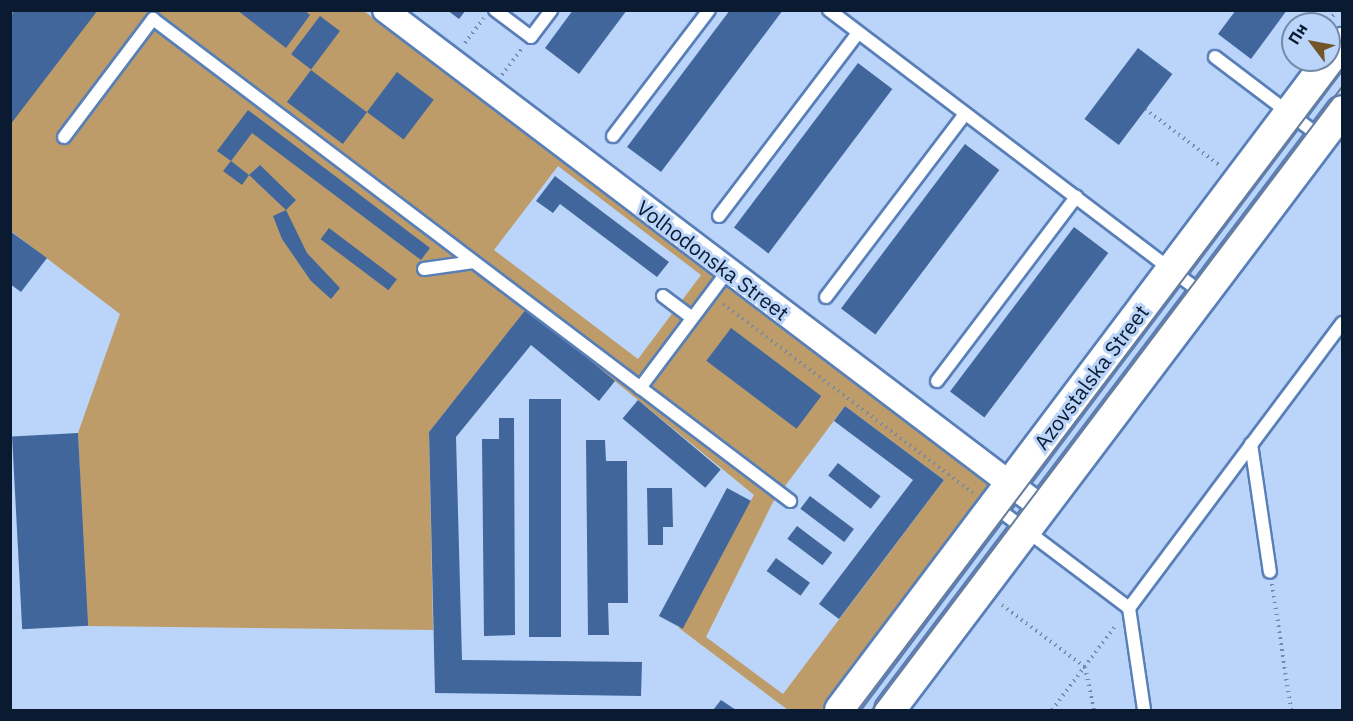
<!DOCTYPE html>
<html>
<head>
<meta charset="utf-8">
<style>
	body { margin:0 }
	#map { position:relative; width:1353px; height:721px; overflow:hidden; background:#bbd4f9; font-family:"IBM Plex Sans",sans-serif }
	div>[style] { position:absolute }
	.green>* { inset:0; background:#bd9c6a }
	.building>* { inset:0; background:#40669c; transform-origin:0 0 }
	.path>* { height:4px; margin-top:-2px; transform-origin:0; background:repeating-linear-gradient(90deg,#7389a8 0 1.5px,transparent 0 6px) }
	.roads { filter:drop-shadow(2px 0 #587fb7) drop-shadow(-2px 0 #587fb7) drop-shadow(0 2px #587fb7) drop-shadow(0 -2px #587fb7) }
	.service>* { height:12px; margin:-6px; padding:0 6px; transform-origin:6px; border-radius:6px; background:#fff }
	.minor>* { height:24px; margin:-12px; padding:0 12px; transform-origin:12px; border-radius:12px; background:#fff }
	.tertiary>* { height:30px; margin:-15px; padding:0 15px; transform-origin:15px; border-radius:15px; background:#fff }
	.tram>* { height:1.5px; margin:-0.75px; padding:0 0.75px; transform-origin:0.75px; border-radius:0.75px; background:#687d9b }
	span { translate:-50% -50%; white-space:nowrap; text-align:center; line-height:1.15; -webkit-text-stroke:6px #bbd4f9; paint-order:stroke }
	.street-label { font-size:21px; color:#0a1a30 }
	.frame { position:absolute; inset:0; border:12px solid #0a1a30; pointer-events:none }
	.north { position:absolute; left:1281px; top:12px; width:60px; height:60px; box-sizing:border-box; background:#bbd4f9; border:2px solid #748aa9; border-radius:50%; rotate:302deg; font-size:16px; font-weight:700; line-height:24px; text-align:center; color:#0a1a30 }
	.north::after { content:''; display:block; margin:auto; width:21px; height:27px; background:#725629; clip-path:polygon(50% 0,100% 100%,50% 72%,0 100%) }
</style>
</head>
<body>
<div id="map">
	<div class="green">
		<div style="clip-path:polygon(evenodd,10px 11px,364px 11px,993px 486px,824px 710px,788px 710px,679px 628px,754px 495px,527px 309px,429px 432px,433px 630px,87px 626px,78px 433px,120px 314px,11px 231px,10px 11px,558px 166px,701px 275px,638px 359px,494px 250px,558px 166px,10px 11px,845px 406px,944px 480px,783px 694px,706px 637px,773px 502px,845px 406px)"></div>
	</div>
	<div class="building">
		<div style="clip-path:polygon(15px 10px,98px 10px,10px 125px,10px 17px)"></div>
		<div style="clip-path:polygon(237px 10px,304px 10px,310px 15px,286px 48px)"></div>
		<div style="clip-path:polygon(447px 10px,466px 10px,459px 19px)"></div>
		<div style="clip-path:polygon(573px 10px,627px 10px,579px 74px,545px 48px)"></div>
		<div style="clip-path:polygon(730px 10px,783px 10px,661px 172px,627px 147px)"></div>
		<div style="clip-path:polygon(1236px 10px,1287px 10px,1251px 59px,1218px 34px)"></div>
		<div style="left:320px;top:16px;width:25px;height:48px;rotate:37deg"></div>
		<div style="left:1138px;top:48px;width:43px;height:89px;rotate:37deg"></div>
		<div style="left:858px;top:63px;width:43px;height:206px;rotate:37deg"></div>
		<div style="left:311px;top:70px;width:70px;height:40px;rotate:37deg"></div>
		<div style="left:397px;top:72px;width:46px;height:50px;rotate:37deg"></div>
		<div style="clip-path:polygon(248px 110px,430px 248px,421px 260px,252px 133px,231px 161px,217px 151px)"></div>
		<div style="left:965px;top:144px;width:43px;height:206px;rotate:37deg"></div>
		<div style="clip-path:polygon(231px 161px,249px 175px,260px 165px,296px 200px,286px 210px,307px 253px,340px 288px,331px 299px,311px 281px,282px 239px,273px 216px,286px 210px,249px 175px,242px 185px,223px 171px)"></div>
		<div style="clip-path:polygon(555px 176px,669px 262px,657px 277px,560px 204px,553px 213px,536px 201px)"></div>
		<div style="left:1074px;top:227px;width:43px;height:206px;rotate:37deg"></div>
		<div style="left:329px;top:228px;width:85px;height:14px;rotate:37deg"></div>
		<div style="clip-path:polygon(10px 231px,47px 258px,21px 292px,10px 284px)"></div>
		<div style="clip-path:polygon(527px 308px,615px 381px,599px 401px,531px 345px,456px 437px,462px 660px,642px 662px,641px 696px,435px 693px,429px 432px)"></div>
		<div style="left:731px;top:328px;width:113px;height:41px;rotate:37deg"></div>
		<div style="left:529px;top:399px;width:32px;height:238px"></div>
		<div style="left:638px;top:400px;width:108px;height:24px;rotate:40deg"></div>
		<div style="clip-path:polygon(845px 406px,944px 480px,839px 619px,819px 604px,913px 480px,834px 421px)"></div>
		<div style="clip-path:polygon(499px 418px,514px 418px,515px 635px,484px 636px,482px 439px,499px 439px)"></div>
		<div style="left:78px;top:433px;width:193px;height:66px;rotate:87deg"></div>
		<div style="clip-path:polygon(586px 440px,605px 440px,606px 461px,627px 461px,628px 603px,608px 603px,609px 635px,588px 635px)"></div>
		<div style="left:838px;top:463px;width:54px;height:16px;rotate:38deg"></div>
		<div style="clip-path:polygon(647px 488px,672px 488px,673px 527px,663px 527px,663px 545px,648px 545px)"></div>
		<div style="left:727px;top:488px;width:27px;height:145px;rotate:28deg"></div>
		<div style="left:810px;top:496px;width:55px;height:16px;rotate:37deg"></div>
		<div style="left:797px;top:526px;width:44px;height:16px;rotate:37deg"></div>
		<div style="left:776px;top:558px;width:42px;height:16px;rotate:36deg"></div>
		<div style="clip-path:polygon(721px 700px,736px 710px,713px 710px)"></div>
	</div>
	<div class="path">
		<div style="left:1329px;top:21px;width:14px;rotate:-54deg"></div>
		<div style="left:465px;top:43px;width:31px;rotate:-53deg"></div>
		<div style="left:502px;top:75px;width:35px;rotate:-53deg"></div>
		<div style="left:1145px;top:109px;width:93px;rotate:37.1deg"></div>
		<div style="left:723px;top:304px;width:313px;rotate:37.1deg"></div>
		<div style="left:1272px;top:584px;width:127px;rotate:81.4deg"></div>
		<div style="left:1002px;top:605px;width:104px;rotate:36.8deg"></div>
		<div style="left:1085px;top:667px;width:44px;rotate:78.2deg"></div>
		<div style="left:1052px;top:710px;width:106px;rotate:-53deg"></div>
	</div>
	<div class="roads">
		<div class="service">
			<div style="left:495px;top:10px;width:45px;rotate:36.9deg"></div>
			<div style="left:531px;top:37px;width:34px;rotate:-53deg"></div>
			<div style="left:829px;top:10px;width:470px;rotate:37.2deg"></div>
			<div style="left:1215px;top:57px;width:134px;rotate:37.1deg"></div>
			<div style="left:613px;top:136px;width:158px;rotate:-52.7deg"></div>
			<div style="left:64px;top:137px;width:148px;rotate:-53deg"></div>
			<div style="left:153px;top:19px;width:799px;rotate:37.11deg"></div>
			<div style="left:719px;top:216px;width:230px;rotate:-52.8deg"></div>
			<div style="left:424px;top:269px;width:50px;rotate:-8deg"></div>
			<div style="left:663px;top:296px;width:36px;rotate:37deg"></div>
			<div style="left:826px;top:297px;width:230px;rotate:-52.8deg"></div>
			<div style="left:937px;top:381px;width:231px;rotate:-52.9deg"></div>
			<div style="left:640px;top:388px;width:146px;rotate:-53.1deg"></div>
			<div style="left:1251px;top:444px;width:129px;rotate:81.6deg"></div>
			<div style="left:994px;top:506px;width:169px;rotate:37.1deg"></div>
			<div style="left:1129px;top:608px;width:103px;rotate:81.6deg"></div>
			<div style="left:1129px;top:608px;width:356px;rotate:-53.2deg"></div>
		</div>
		<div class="minor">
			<div style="left:385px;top:10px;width:824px;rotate:37.16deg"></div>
		</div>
		<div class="tertiary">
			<div style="left:840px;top:710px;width:835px;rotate:-53.03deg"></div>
			<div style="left:890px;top:710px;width:750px;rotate:-52.96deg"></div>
		</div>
	</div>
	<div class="tram">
		<div style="left:858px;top:710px;width:803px;rotate:-52.94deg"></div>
		<div style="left:872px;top:710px;width:780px;rotate:-52.97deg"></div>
	</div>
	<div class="street-label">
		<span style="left:713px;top:260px;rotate:37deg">Volhodonska Street</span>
		<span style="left:1091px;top:377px;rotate:-53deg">Azovstalska Street</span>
	</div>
	<div class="frame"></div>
	<div class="north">Пн</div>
</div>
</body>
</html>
